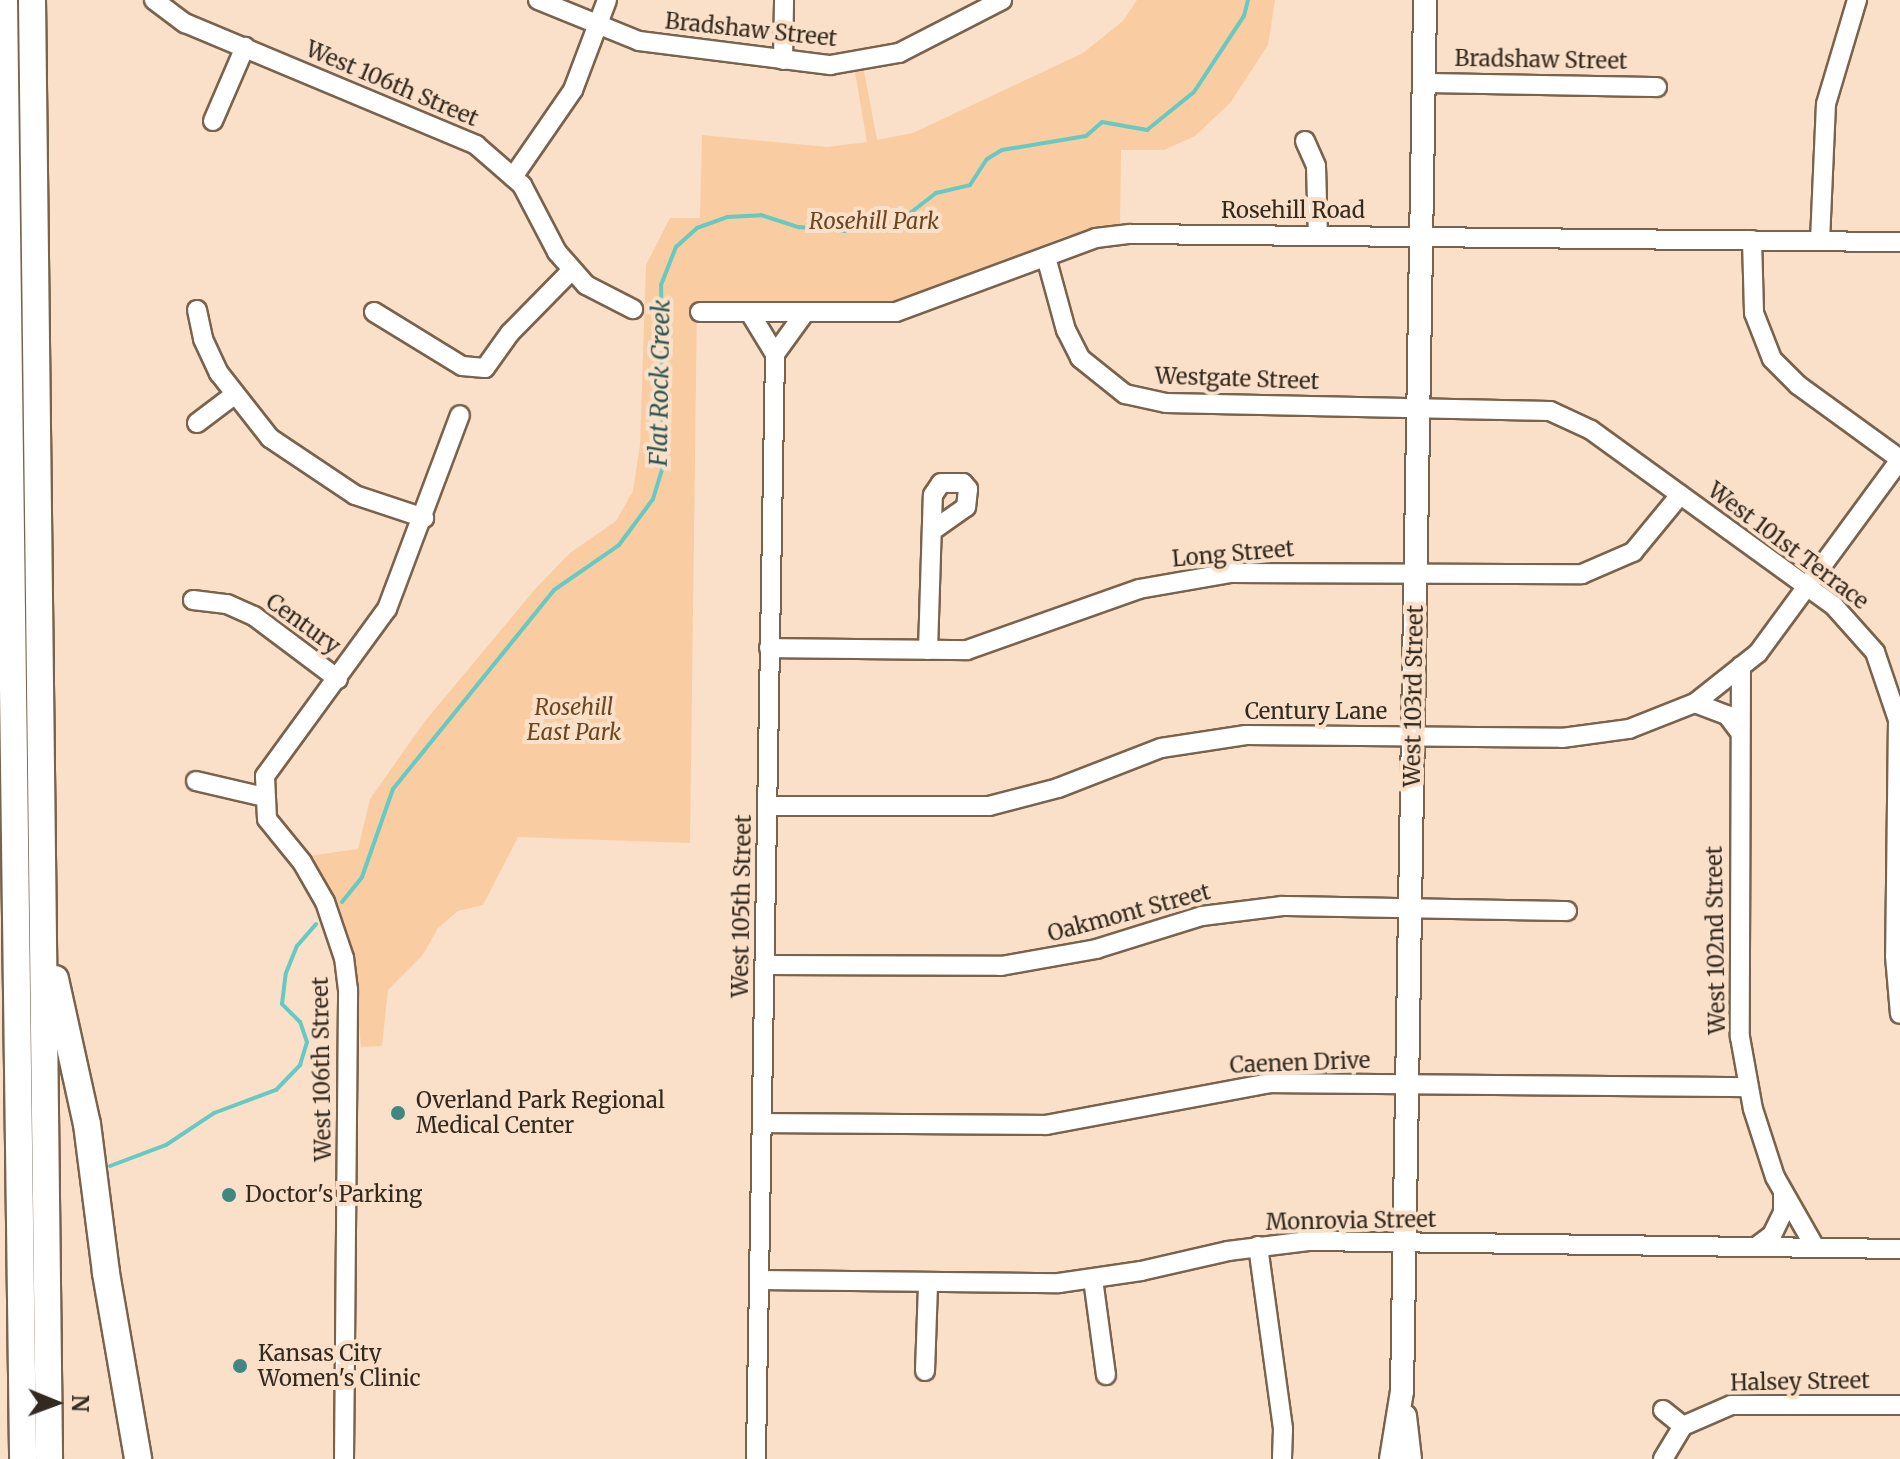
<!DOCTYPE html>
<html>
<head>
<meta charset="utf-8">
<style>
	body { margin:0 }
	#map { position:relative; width:1900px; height:1459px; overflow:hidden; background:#fae0c8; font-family:Merriweather,serif }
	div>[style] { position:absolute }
	.green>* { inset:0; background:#f9cca2 }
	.stream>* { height:4px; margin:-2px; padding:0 2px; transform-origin:2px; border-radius:2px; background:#66cac3 }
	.roads { filter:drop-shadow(2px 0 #79634d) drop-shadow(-2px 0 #79634d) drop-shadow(0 2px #79634d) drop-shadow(0 -2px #79634d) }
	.minor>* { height:18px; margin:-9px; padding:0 9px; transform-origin:9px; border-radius:9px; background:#fff }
	.major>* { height:22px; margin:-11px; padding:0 11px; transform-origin:11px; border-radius:11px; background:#fff }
	.highway>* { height:26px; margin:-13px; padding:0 13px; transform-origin:13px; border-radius:13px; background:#fff }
	.dots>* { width:22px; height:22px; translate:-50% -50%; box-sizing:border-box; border:4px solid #fae0c8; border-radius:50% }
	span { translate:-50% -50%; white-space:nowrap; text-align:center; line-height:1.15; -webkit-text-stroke:8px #fae0c8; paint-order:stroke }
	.street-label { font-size:22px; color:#32291f }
	.park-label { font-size:22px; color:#6c461f; font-style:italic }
	.poi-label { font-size:22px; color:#32291f }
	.left { translate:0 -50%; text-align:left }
	.water-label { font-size:24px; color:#275451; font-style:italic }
	.north { position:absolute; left:16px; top:1363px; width:80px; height:80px; -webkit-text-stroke:6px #fae0c8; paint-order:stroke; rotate:91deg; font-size:22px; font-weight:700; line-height:32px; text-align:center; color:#32291f }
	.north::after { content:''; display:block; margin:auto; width:28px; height:36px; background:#32291f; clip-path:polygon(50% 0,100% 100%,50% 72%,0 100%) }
</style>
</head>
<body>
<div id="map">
	<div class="green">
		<div style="clip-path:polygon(1137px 0,1275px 0,1268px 45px,1230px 103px,1195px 136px,1164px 150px,1121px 150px,1120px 224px,1066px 236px,925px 294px,882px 304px,697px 302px,690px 843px,518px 837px,483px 905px,458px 911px,438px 928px,422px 956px,388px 990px,382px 1046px,361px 1047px,353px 955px,342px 918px,308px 856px,358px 849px,370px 799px,425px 721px,536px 588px,570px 553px,616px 521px,633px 491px,640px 445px,646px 265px,670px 218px,700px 218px,702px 135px,827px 147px,867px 142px,855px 72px,864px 71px,877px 140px,913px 133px,1083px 53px,1123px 21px)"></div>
	</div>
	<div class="stream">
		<div style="left:342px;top:902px;width:32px;rotate:-51deg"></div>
		<div style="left:362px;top:877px;width:93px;rotate:-70.6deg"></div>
		<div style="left:393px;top:789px;width:256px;rotate:-51deg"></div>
		<div style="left:554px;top:590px;width:79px;rotate:-34.7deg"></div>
		<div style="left:619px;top:545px;width:57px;rotate:-53.5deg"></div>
		<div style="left:653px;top:499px;width:34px;rotate:-73deg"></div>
		<div style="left:663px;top:466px;width:181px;rotate:-90.6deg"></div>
		<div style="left:661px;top:285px;width:41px;rotate:-68.5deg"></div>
		<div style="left:676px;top:247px;width:28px;rotate:-42deg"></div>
		<div style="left:697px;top:228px;width:32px;rotate:-20deg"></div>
		<div style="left:727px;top:217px;width:34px;rotate:-3deg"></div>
		<div style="left:761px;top:215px;width:40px;rotate:18deg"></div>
		<div style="left:799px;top:227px;width:46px;rotate:5deg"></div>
		<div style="left:845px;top:231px;width:47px;rotate:-4.9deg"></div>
		<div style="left:892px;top:227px;width:56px;rotate:-37.7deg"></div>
		<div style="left:936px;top:193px;width:35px;rotate:-13deg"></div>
		<div style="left:970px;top:185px;width:31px;rotate:-57deg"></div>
		<div style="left:987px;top:159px;width:17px;rotate:-31deg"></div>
		<div style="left:1002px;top:150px;width:85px;rotate:-9.5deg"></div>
		<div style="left:1086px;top:136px;width:21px;rotate:-41deg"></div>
		<div style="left:1102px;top:122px;width:46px;rotate:10.1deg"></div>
		<div style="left:1147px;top:130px;width:60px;rotate:-39deg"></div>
		<div style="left:1194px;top:92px;width:91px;rotate:-56.7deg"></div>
		<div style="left:1244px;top:16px;width:16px;rotate:-76deg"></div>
		<div style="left:110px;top:1166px;width:60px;rotate:-20.6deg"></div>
		<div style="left:166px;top:1145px;width:58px;rotate:-33.7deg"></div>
		<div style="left:214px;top:1113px;width:66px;rotate:-20.4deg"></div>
		<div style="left:276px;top:1090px;width:35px;rotate:-46deg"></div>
		<div style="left:300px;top:1065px;width:24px;rotate:-73deg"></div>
		<div style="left:307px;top:1042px;width:21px;rotate:-109deg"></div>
		<div style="left:300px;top:1022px;width:25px;rotate:-135deg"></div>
		<div style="left:282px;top:1004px;width:31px;rotate:-83deg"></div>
		<div style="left:286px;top:973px;width:29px;rotate:-68deg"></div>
		<div style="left:297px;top:946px;width:29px;rotate:-49deg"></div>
	</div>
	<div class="roads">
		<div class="minor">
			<div style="left:154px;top:0;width:39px;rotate:37deg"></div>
			<div style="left:185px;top:23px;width:316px;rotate:22.7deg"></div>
			<div style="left:476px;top:145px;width:61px;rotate:41deg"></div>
			<div style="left:522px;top:185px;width:76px;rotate:62.4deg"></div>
			<div style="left:557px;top:252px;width:44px;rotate:48.7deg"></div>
			<div style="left:586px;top:285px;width:53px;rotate:27.1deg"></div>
			<div style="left:538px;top:0;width:109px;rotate:22.1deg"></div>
			<div style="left:639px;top:41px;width:193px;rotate:7.2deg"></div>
			<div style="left:830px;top:65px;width:70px;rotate:-9.9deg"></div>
			<div style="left:899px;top:53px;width:116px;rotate:-27.2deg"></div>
			<div style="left:783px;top:60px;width:60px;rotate:-89deg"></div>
			<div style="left:1423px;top:83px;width:234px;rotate:1deg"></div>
			<div style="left:213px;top:121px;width:81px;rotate:-66.6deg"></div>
			<div style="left:1305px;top:141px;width:27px;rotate:66deg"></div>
			<div style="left:1316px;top:166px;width:70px;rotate:88.4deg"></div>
			<div style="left:513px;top:177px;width:106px;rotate:-55.4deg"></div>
			<div style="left:573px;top:90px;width:96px;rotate:-69.3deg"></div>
			<div style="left:1752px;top:240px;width:73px;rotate:88.4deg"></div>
			<div style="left:1754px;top:313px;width:49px;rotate:68.6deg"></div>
			<div style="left:1772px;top:359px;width:37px;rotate:45deg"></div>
			<div style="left:1798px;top:385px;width:126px;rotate:36deg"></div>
			<div style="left:1820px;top:241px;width:137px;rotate:-87.5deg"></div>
			<div style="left:1826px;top:104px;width:109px;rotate:-73.4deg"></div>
			<div style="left:1046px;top:257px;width:76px;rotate:74.7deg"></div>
			<div style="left:1066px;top:330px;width:31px;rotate:63deg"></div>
			<div style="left:1080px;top:358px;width:58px;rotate:38.7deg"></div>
			<div style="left:1125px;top:394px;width:42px;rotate:12.4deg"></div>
			<div style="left:1166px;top:403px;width:384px;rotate:1.2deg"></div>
			<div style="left:1550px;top:411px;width:45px;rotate:24.9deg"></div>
			<div style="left:1591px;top:430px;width:300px;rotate:35.9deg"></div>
			<div style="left:1834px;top:606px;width:62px;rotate:48.3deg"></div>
			<div style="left:1875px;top:652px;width:72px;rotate:71.3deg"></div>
			<div style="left:1898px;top:720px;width:236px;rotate:90.7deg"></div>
			<div style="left:1895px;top:956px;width:58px;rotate:85.1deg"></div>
			<div style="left:197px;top:310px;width:30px;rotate:78deg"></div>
			<div style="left:203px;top:339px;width:38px;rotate:65deg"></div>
			<div style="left:219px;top:373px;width:83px;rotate:51.9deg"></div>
			<div style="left:270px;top:438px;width:102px;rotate:33.8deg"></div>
			<div style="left:355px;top:495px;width:73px;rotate:18.4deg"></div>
			<div style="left:374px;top:312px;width:103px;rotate:31.5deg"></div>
			<div style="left:462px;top:366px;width:23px;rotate:5deg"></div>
			<div style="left:485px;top:368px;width:43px;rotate:-54.5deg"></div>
			<div style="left:510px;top:333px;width:88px;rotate:-45.5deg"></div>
			<div style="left:700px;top:312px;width:196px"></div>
			<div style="left:896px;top:312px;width:213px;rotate:-20.3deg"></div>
			<div style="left:1096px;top:238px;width:34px;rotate:-7deg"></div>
			<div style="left:1130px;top:234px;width:770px;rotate:0.6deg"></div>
			<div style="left:750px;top:313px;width:48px;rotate:58.6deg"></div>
			<div style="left:775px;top:354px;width:1105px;rotate:90.99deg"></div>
			<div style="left:775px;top:354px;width:49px;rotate:-54.1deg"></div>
			<div style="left:197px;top:423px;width:46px;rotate:-37.1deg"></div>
			<div style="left:193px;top:600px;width:34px;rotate:7deg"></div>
			<div style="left:227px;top:604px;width:30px;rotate:24deg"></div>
			<div style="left:254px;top:616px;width:105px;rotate:36.9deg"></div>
			<div style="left:769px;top:648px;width:198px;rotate:0.6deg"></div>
			<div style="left:967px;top:650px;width:182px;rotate:-19.5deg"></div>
			<div style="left:1139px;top:589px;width:92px;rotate:-10deg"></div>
			<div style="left:1230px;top:573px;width:352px;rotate:0.2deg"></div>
			<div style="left:1582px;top:574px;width:56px;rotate:-23.3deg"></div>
			<div style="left:1633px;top:552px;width:74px;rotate:-50.5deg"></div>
			<div style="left:928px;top:650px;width:155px;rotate:-88.2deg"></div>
			<div style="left:933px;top:495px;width:14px;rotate:-56deg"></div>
			<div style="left:941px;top:483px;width:22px"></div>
			<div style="left:963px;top:483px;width:8px;rotate:50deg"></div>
			<div style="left:968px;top:489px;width:18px;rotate:96deg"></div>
			<div style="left:966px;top:507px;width:38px;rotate:145deg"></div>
			<div style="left:1741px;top:666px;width:371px;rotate:90.2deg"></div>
			<div style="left:1740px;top:1037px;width:73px;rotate:79.8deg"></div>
			<div style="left:1753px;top:1109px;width:71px;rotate:72.1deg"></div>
			<div style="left:1775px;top:1177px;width:81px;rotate:60.3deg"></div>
			<div style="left:1695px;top:703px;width:34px;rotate:21deg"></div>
			<div style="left:1727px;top:715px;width:21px;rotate:53deg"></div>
			<div style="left:196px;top:781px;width:70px;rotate:13.2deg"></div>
			<div style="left:767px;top:806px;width:222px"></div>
			<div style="left:989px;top:806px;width:71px;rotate:-14.6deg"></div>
			<div style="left:1058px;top:788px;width:110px;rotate:-21.2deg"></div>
			<div style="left:1161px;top:748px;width:86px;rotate:-8.7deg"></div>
			<div style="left:1246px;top:735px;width:316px;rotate:0.5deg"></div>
			<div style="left:1562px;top:738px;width:68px;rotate:-7.7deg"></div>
			<div style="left:1629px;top:729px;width:71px;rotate:-21.5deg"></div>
			<div style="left:1695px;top:703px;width:80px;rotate:-38.4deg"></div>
			<div style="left:1758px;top:653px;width:240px;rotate:-53.7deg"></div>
			<div style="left:765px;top:965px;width:236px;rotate:0.2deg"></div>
			<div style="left:1001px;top:966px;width:97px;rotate:-10.1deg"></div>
			<div style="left:1096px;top:949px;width:111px;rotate:-17.3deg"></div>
			<div style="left:1202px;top:916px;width:81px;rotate:-7.1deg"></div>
			<div style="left:1282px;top:906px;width:285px;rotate:1deg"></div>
			<div style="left:762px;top:1123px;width:284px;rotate:0.4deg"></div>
			<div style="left:1046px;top:1125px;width:228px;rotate:-10.6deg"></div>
			<div style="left:1270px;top:1083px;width:478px;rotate:0.5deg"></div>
			<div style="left:1258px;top:1246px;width:185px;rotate:82.2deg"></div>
			<div style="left:1283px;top:1429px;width:30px;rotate:92deg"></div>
			<div style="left:1756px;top:1247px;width:20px;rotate:-37deg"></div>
			<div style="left:1772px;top:1235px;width:25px;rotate:-64deg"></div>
			<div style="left:1783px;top:1212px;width:20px;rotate:-90deg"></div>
			<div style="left:1093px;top:1279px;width:97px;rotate:82.3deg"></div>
			<div style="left:759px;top:1280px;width:300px;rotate:0.6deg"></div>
			<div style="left:1059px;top:1283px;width:83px;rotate:-8.3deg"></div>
			<div style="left:1141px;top:1271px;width:89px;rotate:-12.9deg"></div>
			<div style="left:1228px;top:1251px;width:81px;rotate:-7.1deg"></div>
			<div style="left:1308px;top:1241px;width:592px;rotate:0.77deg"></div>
			<div style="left:925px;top:1371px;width:88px;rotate:-88deg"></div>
			<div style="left:1663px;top:1410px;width:26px;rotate:39deg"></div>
			<div style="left:344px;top:1459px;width:469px;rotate:-89.5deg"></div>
			<div style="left:348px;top:990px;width:32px;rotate:-97deg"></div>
			<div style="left:344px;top:958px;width:59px;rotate:-108.7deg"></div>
			<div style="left:325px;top:902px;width:46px;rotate:-119.9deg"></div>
			<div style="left:302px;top:862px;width:55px;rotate:-129.1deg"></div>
			<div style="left:267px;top:819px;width:43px;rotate:-92.7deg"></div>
			<div style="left:265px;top:776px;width:207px;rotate:-53.9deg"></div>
			<div style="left:387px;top:609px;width:207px;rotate:-69.4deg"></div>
			<div style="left:1663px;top:1459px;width:39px;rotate:-59deg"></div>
			<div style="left:1683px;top:1426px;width:52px;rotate:-23.6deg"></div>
			<div style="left:1731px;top:1405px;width:169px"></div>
		</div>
		<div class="major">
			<div style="left:1405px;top:1416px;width:43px;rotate:83.4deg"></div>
			<div style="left:1391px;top:1459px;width:69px;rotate:-80.8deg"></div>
			<div style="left:1402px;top:1391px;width:1391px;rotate:-89.05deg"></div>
		</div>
		<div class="highway">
			<div style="left:4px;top:0;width:1459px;rotate:89.25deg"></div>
			<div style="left:32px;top:0;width:1459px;rotate:89.33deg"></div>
			<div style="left:55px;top:979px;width:148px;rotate:77.6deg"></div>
			<div style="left:87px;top:1124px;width:150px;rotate:82.7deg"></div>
			<div style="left:106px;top:1273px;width:189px;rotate:80.2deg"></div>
		</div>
	</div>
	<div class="dots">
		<div style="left:398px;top:1113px;background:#3f8782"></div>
		<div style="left:229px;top:1195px;background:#3f8782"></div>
		<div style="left:240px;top:1366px;background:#3f8782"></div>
	</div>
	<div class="street-label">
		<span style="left:751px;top:30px;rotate:6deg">Bradshaw Street</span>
		<span style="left:1541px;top:60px;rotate:1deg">Bradshaw Street</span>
		<span style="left:392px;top:84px;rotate:23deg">West 106th Street</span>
		<span style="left:1293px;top:211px">Rosehill Road</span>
		<span style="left:1237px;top:379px;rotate:2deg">Westgate Street</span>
		<span style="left:1788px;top:546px;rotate:37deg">West 101st Terrace</span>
		<span style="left:1233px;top:554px;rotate:-5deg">Long Street</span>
		<span style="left:303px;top:624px;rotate:36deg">Century</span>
		<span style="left:1414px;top:696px;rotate:-89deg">West 103rd Street</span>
		<span style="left:1316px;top:712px">Century Lane</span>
		<span style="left:742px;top:906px;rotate:-89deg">West 105th Street</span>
		<span style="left:1129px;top:913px;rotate:-15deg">Oakmont Street</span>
		<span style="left:1716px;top:940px;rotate:-91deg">West 102nd Street</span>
		<span style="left:1300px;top:1063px;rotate:-2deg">Caenen Drive</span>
		<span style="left:322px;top:1069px;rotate:-91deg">West 106th Street</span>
		<span style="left:1351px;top:1221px;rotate:-1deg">Monrovia Street</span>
		<span style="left:1800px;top:1382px;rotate:-1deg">Halsey Street</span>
	</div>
	<div class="park-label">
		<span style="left:874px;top:222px">Rosehill Park</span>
		<span style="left:574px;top:720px">Rosehill<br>East Park</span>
	</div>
	<div class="poi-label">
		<span class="left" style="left:416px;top:1113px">Overland Park Regional<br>Medical Center</span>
		<span class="left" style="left:245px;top:1195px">Doctor's Parking</span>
		<span class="left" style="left:258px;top:1366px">Kansas City<br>Women's Clinic</span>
	</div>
	<div class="water-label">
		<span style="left:660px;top:383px;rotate:-89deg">Flat Rock Creek</span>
	</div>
	<div class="north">N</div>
</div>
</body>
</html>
